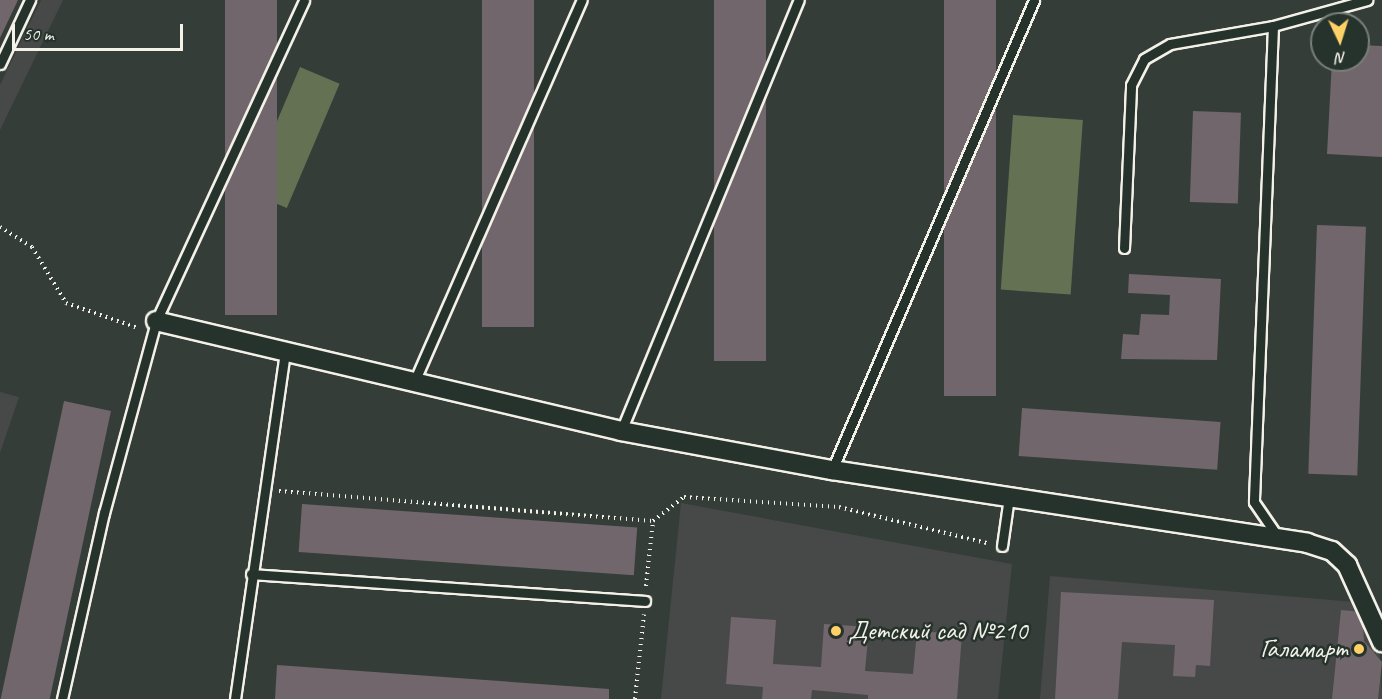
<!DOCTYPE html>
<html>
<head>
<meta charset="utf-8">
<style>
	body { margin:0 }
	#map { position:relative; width:1382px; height:699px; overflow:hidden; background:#353d39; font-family:Caveat,sans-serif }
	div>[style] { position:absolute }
	.built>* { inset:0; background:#474948 }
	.green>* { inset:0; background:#647152; transform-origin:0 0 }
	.building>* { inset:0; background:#71666b; transform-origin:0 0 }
	.path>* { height:4px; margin-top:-2px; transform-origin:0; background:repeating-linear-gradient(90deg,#f4f1e8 0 1.5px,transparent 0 6px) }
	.roads { filter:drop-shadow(2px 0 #f4f1e8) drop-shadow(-2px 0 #f4f1e8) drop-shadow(0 2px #f4f1e8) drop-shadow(0 -2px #f4f1e8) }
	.service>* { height:9px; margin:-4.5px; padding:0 4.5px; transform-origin:4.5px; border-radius:4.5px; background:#26332d }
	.minor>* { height:18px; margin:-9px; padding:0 9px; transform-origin:9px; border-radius:9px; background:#26332d }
	.dots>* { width:16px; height:16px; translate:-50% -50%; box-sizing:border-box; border:3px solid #26332d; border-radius:50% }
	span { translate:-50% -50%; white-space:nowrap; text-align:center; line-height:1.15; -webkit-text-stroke:5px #26332d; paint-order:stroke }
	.poi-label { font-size:26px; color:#f4f1e8 }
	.left { translate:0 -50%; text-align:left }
	.right { translate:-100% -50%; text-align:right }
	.north { position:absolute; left:1310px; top:12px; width:60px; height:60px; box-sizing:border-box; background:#26332d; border:2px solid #787f78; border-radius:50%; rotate:176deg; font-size:16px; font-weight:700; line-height:24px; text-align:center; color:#f4f1e8 }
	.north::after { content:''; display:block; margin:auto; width:21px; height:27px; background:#ffd166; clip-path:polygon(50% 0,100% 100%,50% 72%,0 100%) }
	.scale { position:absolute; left:12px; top:24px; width:171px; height:27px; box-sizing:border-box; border:3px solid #f4f1e8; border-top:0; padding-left:8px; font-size:18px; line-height:21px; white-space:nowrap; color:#f4f1e8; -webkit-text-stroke:4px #26332d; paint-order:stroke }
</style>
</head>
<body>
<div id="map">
	<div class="built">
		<div style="clip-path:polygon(41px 0,63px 0,0 130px,0 85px)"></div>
		<div style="clip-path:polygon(0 392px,19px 397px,0 453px)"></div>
		<div style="clip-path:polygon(681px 503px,1012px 564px,998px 699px,661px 699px)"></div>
		<div style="clip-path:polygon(1050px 576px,1377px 604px,1382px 699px,1040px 699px)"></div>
	</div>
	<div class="green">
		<div style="left:300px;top:67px;width:43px;height:135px;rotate:23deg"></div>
		<div style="left:1013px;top:115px;width:70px;height:175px;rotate:4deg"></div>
	</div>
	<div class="building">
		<div style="clip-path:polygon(0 0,18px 0,0 38px)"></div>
		<div style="left:225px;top:0;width:52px;height:315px"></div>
		<div style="left:482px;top:0;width:52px;height:327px"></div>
		<div style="left:714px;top:0;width:52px;height:361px"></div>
		<div style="left:944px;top:0;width:52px;height:396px"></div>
		<div style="clip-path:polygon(1358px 45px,1382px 46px,1382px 157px,1327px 154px,1332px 60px,1358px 60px)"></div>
		<div style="left:1193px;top:111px;width:48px;height:91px;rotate:2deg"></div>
		<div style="left:1317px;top:225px;width:49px;height:249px;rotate:2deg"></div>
		<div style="clip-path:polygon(1129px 274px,1221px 279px,1217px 360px,1121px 359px,1123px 334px,1139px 335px,1141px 314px,1169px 315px,1170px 295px,1128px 293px)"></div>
		<div style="left:64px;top:401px;width:48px;height:305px;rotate:12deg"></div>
		<div style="left:1022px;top:408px;width:199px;height:48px;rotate:4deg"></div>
		<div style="left:302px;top:504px;width:336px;height:48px;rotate:4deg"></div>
		<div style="clip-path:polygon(1061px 592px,1214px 600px,1210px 666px,1196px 665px,1195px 677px,1173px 676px,1175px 645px,1122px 642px,1118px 699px,1055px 699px)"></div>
		<div style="clip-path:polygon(1341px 610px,1362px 612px,1364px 641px,1382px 662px,1378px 699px,1332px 699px)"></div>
		<div style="clip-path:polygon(731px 617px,776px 620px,773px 664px,821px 667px,824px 624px,869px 627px,865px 671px,913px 674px,917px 631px,962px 634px,957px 699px,868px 699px,868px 695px,812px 690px,811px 699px,762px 699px,763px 687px,726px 684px)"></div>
		<div style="clip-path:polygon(277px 665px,609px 689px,609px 699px,275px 699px)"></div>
	</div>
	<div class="path">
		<div style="left:0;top:227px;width:38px;rotate:32deg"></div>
		<div style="left:32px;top:247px;width:66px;rotate:58.7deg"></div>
		<div style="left:66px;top:303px;width:76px;rotate:19.1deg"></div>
		<div style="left:279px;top:491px;width:375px;rotate:4.6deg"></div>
		<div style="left:653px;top:521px;width:39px;rotate:-38deg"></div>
		<div style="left:684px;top:497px;width:155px;rotate:3.7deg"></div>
		<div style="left:839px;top:507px;width:152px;rotate:13.7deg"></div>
		<div style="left:646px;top:586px;width:65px;rotate:-83.9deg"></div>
		<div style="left:635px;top:699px;width:85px;rotate:-84deg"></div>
	</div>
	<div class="roads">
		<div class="service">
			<div style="left:1273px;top:26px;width:476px;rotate:92.3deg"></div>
			<div style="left:1254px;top:502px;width:42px;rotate:55.6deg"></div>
			<div style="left:0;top:64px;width:71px;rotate:-64.9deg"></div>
			<div style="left:1124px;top:248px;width:163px;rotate:-87.5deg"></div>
			<div style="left:1131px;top:85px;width:29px;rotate:-63deg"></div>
			<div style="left:1144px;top:59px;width:30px;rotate:-30deg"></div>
			<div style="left:1170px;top:44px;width:105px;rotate:-9.9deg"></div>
			<div style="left:1273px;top:26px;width:98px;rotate:-15.5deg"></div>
			<div style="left:414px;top:382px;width:417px;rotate:-66.3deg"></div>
			<div style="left:621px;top:431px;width:466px;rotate:-67.6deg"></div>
			<div style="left:832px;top:470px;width:512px;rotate:-66.74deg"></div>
			<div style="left:1002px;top:546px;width:49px;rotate:-81.9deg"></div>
			<div style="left:251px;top:574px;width:395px;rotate:3.9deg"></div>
			<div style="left:62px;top:699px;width:191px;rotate:-77.3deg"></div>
			<div style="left:104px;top:513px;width:199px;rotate:-74.8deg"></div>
			<div style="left:156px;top:321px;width:353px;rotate:-65.2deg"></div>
			<div style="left:235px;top:699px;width:351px;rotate:-81.8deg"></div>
		</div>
		<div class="minor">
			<div style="left:156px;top:321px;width:478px;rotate:13.3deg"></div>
			<div style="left:621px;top:431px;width:215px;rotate:10.5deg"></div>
			<div style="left:832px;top:470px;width:481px;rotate:8.7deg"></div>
			<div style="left:1307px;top:543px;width:26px;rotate:18deg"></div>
			<div style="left:1332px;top:551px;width:21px;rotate:43deg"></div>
			<div style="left:1347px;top:565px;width:85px;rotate:65.6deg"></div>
		</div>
	</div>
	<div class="dots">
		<div style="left:836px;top:631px;background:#ffd166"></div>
		<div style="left:1359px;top:649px;background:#ffd166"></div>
	</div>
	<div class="poi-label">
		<span class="left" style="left:848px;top:631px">Детский сад №210</span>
		<span class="right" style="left:1347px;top:649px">Галамарт</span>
	</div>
	<div class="north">N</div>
	<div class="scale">50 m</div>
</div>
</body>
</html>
